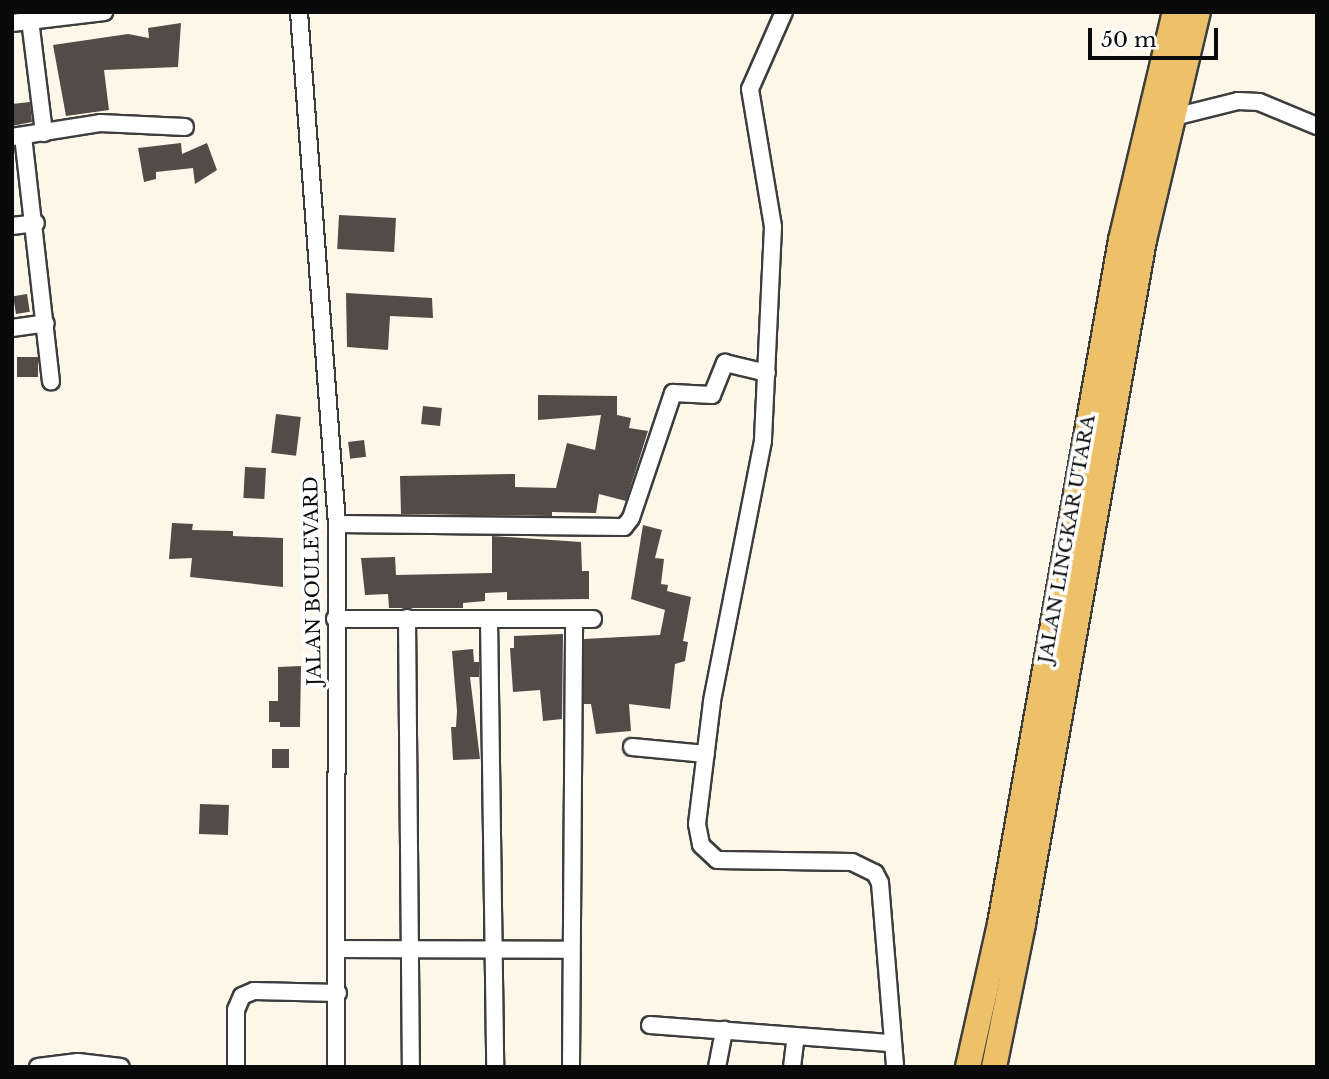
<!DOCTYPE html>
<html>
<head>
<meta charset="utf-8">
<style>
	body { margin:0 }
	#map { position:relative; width:1329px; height:1079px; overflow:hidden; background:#fdf7e9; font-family:"Libre Baskerville",serif }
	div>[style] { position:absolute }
	.building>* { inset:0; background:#524b48; transform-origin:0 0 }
	.roads { filter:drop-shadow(2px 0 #3d3d3d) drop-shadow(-2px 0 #3d3d3d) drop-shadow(0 2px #3d3d3d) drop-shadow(0 -2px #3d3d3d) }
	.minor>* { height:16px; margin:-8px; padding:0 8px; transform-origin:8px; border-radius:8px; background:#fff }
	.primary>* { height:24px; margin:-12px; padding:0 12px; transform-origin:12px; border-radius:12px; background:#ecc16a }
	span { translate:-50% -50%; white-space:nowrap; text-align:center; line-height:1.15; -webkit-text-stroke:7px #fff; paint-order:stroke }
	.street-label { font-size:19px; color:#0a0a0a }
	.frame { position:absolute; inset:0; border:14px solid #0a0a0a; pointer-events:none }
	.scale { position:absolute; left:1088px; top:28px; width:130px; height:32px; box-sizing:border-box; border:4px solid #0a0a0a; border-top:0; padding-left:9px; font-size:21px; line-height:24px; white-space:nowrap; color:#0a0a0a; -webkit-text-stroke:5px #fff; paint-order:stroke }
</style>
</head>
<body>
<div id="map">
	<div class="building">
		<div style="clip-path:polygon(181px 23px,178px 67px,104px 70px,109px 110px,66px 116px,53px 45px,128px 34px,149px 38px,148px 28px)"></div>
		<div style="clip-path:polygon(30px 102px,32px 122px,12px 126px,12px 104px)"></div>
		<div style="clip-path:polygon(181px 143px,182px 154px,207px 143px,217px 170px,195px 184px,193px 168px,156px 172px,156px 179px,144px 182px,138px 148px)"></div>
		<div style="left:339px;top:215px;width:57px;height:34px;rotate:3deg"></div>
		<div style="clip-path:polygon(346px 293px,432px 298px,433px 318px,390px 316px,388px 350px,347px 347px)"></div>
		<div style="left:27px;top:294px;width:18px;height:14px;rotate:81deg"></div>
		<div style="left:17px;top:357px;width:21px;height:20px"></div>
		<div style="clip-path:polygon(538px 395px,617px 396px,617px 415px,631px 418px,629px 428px,648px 431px,626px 501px,599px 494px,596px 513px,552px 512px,552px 516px,401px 514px,400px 476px,515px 474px,515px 487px,556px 488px,567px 443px,595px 450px,601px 415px,538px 420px)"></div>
		<div style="left:423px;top:406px;width:19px;height:18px;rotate:6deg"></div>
		<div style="left:276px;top:414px;width:25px;height:39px;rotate:7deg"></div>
		<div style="left:364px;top:440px;width:17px;height:16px;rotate:83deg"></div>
		<div style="left:245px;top:467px;width:21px;height:31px;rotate:3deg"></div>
		<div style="clip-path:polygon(172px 523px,193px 524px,192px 530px,233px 531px,233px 536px,283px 538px,283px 587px,190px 577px,192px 558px,169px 559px)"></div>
		<div style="clip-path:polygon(643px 525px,662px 530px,655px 558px,664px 559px,661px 584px,668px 585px,667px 591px,691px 597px,683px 641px,688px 642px,685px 661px,675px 664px,670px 709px,629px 704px,631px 731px,596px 734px,591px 704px,584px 704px,584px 639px,660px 635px,665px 610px,631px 599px)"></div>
		<div style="clip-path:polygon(492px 536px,581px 542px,582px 571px,589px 571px,589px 599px,507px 600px,507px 592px,485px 593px,485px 601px,463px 603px,463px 608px,389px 608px,388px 594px,365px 595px,361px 558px,395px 557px,396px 575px,492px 573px)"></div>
		<div style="clip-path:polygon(563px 634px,562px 719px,543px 721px,540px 690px,513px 692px,510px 648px,514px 648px,514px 636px)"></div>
		<div style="clip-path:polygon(473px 649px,474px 662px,479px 662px,479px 677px,470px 677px,480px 759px,453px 760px,451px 727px,456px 727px,457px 711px,452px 651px)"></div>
		<div style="clip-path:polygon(301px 666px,300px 727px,280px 727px,280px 722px,269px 722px,269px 701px,278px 701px,278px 667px)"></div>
		<div style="left:272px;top:749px;width:17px;height:19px"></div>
		<div style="left:200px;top:804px;width:29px;height:30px;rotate:2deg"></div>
	</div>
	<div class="roads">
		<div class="minor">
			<div style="left:299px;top:12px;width:513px;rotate:85.76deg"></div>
			<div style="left:337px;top:524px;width:543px;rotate:90.11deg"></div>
			<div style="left:784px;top:12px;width:84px;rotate:113.8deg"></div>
			<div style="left:750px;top:89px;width:140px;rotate:80.5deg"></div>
			<div style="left:773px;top:227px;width:214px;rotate:92.7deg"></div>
			<div style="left:763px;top:441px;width:266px;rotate:101.1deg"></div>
			<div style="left:712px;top:702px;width:123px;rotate:97deg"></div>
			<div style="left:697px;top:824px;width:21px;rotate:79deg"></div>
			<div style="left:701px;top:845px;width:22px;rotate:43deg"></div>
			<div style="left:717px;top:860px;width:135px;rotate:0.8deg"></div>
			<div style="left:852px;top:862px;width:25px;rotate:26deg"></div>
			<div style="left:875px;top:873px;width:11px;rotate:63deg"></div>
			<div style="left:880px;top:883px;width:185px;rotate:85.3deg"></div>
			<div style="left:30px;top:20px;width:114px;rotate:82.9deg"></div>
			<div style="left:12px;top:23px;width:93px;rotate:-6.8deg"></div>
			<div style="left:1174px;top:117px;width:66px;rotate:-14deg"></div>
			<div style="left:1238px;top:101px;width:21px;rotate:3deg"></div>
			<div style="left:1259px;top:102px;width:63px;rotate:22.5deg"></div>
			<div style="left:23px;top:136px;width:247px;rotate:83.5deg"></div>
			<div style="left:12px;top:137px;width:89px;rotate:-9deg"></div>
			<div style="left:100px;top:123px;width:85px;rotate:2.7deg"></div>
			<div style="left:12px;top:226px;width:24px;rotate:-7deg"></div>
			<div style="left:12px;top:328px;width:34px;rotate:-8deg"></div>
			<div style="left:337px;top:524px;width:287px;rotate:0.6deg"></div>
			<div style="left:624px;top:527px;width:11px;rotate:-52deg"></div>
			<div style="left:631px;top:518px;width:132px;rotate:-71.4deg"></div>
			<div style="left:673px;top:393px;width:39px;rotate:3deg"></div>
			<div style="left:712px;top:395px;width:35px;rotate:-68deg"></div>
			<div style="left:725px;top:363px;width:43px;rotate:13.4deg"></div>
			<div style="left:407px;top:618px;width:449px;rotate:89.5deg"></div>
			<div style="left:335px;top:619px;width:258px"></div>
			<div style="left:489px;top:619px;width:448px;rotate:89.2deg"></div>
			<div style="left:632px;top:747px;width:74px;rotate:5.4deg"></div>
			<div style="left:339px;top:949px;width:231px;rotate:0.2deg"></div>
			<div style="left:650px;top:1025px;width:243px;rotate:4.3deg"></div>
			<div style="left:38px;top:1067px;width:40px;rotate:-7.1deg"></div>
			<div style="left:78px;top:1062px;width:43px;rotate:6.6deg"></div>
			<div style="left:236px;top:1067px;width:57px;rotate:-90deg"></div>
			<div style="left:236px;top:1010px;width:15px;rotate:-67deg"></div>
			<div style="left:242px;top:996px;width:13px;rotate:-23deg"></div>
			<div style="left:254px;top:991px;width:84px;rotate:1.4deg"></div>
			<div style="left:571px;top:1067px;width:448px;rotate:-89.6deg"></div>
			<div style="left:717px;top:1067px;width:38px;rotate:-79deg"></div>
			<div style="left:792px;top:1067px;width:31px;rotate:-83deg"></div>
		</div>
		<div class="primary">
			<div style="left:968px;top:1067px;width:147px;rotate:-77.4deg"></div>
			<div style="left:1000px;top:924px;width:695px;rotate:-79.97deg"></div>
			<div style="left:1121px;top:240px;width:234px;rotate:-76.7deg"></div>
			<div style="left:994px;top:1067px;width:146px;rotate:-78.5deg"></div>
			<div style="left:1023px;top:924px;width:695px;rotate:-79.97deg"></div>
			<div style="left:1144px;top:240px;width:234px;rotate:-76.7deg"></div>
		</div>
	</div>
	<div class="street-label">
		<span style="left:1067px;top:539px;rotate:-80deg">JALAN LINGKAR UTARA</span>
		<span style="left:313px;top:581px;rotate:-91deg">JALAN BOULEVARD</span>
	</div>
	<div class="frame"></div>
	<div class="scale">50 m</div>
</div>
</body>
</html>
